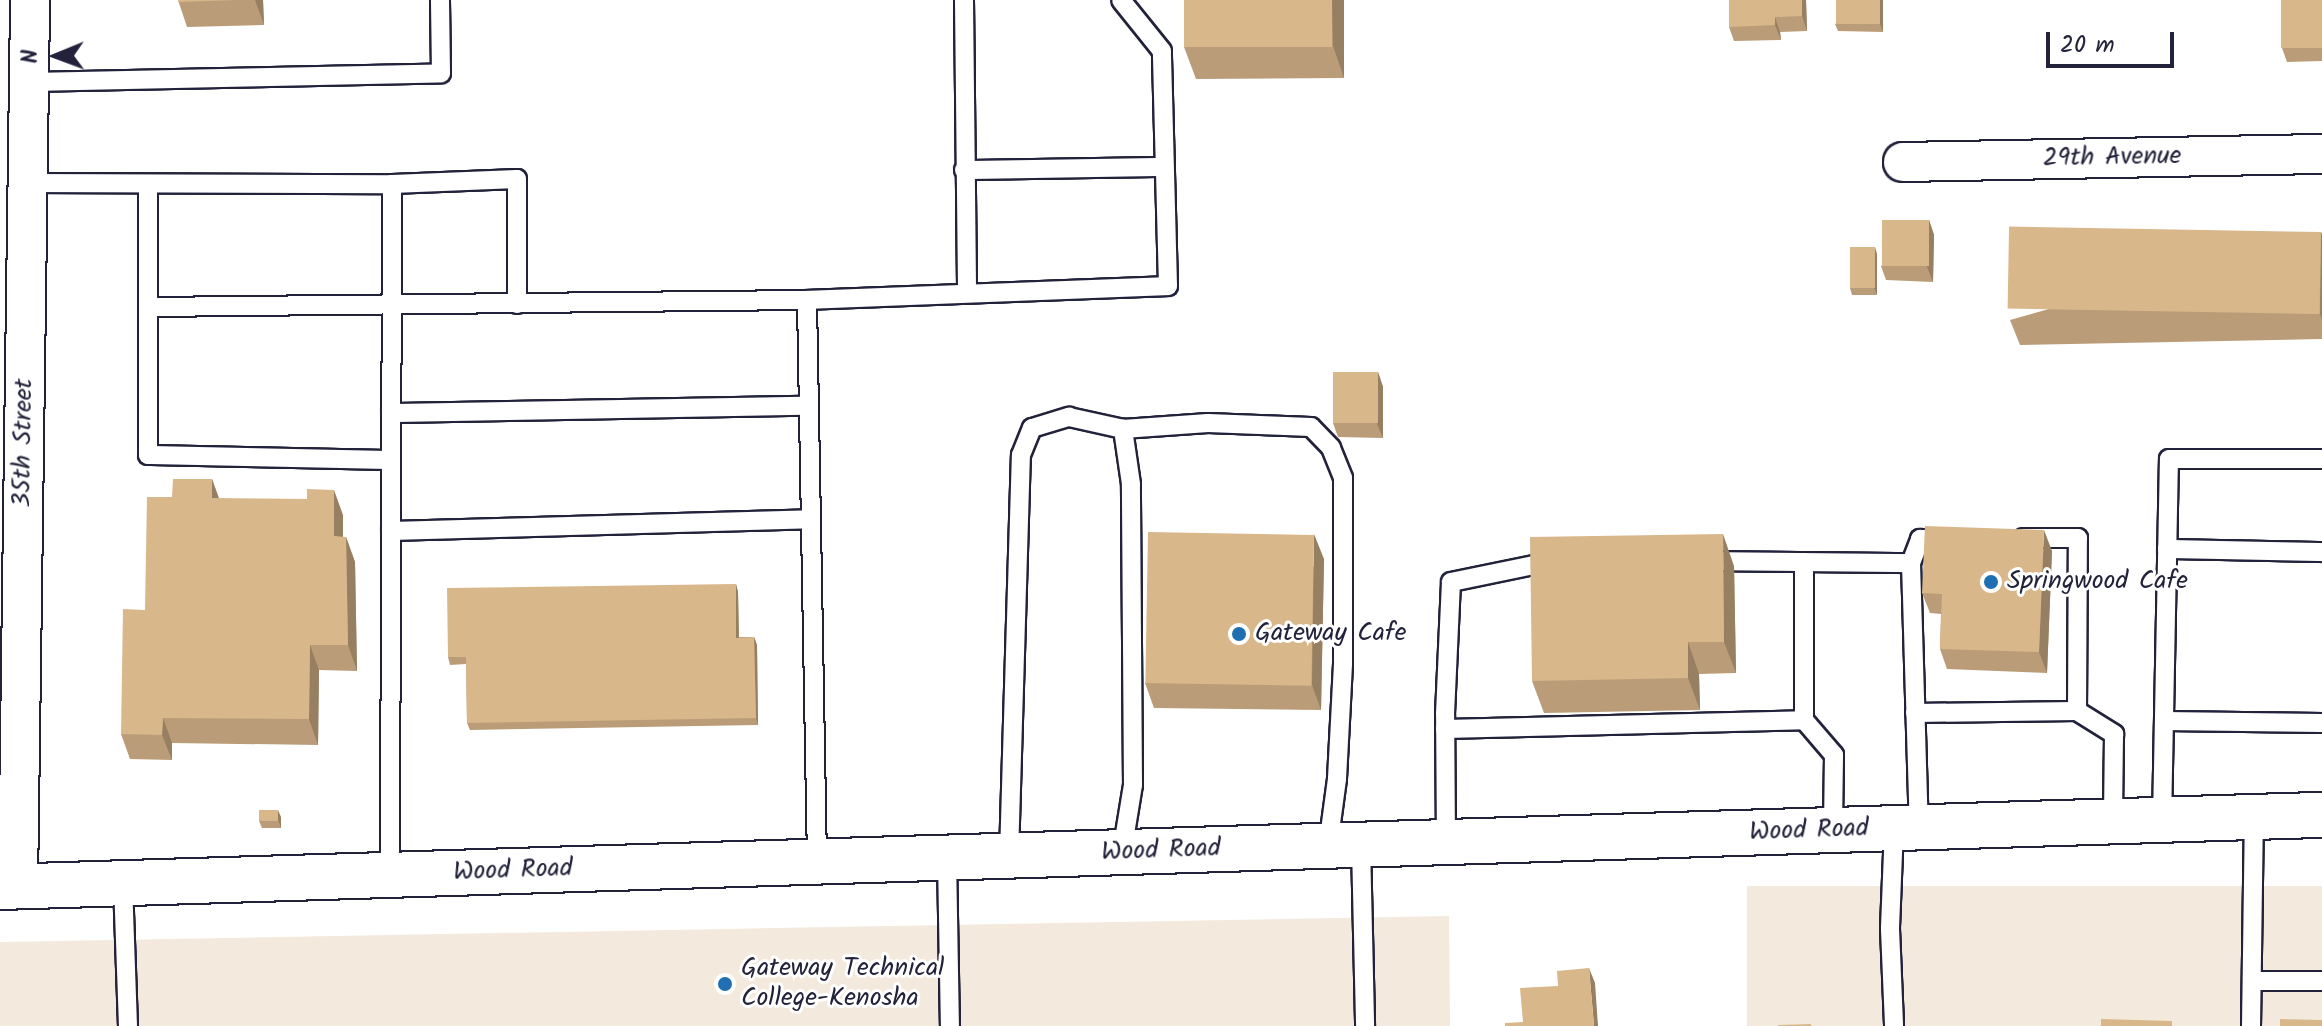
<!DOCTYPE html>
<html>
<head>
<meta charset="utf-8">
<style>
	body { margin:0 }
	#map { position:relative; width:2322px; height:1026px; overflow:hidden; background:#fff; font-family:Kalam,sans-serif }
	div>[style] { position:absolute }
	.built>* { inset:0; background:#f3e9dc; transform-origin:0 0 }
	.roads { filter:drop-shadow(2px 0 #22223b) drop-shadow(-2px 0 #22223b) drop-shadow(0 2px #22223b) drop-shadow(0 -2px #22223b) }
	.service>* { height:18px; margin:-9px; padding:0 9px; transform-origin:9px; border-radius:9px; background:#fff }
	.minor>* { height:38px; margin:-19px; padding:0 19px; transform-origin:19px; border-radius:19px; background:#fff }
	.tertiary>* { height:44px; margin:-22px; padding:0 22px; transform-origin:22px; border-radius:22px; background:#fff }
	.wall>* { inset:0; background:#ba9d78 }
	.shaded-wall>* { inset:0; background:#978061 }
	.building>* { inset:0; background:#d8b78b; transform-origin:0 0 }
	.dots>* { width:22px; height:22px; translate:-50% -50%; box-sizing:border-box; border:4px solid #fff; border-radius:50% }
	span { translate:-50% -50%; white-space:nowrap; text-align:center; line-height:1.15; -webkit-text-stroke:6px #fff; paint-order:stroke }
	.street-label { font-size:26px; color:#22223b }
	.poi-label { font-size:26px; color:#22223b }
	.left { translate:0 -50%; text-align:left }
	.north { position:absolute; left:16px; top:16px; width:80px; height:80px; -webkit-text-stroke:6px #fff; paint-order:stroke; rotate:269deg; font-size:22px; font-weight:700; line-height:32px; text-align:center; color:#22223b }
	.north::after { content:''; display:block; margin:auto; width:28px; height:36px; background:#22223b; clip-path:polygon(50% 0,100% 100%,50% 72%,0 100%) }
	.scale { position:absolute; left:2046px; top:32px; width:128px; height:36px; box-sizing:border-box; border:4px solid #22223b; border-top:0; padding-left:10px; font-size:24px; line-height:28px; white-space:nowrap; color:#22223b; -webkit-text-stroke:6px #fff; paint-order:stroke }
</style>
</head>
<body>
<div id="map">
	<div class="built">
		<div style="left:2322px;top:886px;width:140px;height:575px;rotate:90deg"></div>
		<div style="clip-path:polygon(1449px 916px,1450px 1026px,0 1026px,0 942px)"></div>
	</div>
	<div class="roads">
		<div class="service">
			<div style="left:964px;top:0;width:292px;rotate:89.4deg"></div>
			<div style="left:28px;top:82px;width:413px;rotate:-1.2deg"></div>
			<div style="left:441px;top:73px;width:73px;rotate:-90.8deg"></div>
			<div style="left:964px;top:170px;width:200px;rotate:-0.9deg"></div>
			<div style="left:27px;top:183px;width:365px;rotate:0.2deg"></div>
			<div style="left:392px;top:184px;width:125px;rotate:-2.3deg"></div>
			<div style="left:517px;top:179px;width:125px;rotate:90deg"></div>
			<div style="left:148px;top:186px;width:269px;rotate:90deg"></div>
			<div style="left:148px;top:455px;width:243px;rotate:1.2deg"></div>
			<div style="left:807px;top:300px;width:562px;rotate:88.98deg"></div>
			<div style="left:148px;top:307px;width:659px;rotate:-0.61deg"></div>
			<div style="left:807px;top:300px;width:361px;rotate:-2.2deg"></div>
			<div style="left:1168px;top:286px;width:235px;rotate:-91.5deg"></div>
			<div style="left:1162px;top:51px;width:65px;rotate:-128.8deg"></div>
			<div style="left:391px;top:413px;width:418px;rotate:-1deg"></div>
			<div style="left:391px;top:531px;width:420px;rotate:-1.6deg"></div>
			<div style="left:2167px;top:549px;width:155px;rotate:1.1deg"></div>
			<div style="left:1711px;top:561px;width:200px;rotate:0.6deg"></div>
			<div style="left:1911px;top:563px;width:265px;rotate:88.3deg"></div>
			<div style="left:1804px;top:562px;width:158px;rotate:90deg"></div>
			<div style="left:1804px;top:720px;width:46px;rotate:49.4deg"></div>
			<div style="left:1834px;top:755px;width:76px;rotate:90.8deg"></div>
			<div style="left:1911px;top:563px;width:26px;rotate:-69deg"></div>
			<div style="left:1920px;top:539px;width:29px"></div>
			<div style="left:2077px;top:711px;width:44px;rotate:31.9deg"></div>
			<div style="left:2114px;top:734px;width:88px;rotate:90.7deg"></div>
			<div style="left:1915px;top:713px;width:162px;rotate:-0.7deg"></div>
			<div style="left:2077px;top:711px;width:173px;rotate:-89.7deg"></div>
			<div style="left:2078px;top:538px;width:55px;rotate:180deg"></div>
			<div style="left:2164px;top:721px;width:158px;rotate:0.7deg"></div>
			<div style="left:1445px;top:729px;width:359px;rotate:-1.4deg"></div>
			<div style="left:2162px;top:821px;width:362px;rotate:-88.9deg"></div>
			<div style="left:2169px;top:459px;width:153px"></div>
			<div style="left:1894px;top:828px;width:101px;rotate:92.3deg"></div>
			<div style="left:1890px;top:929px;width:97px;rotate:87.6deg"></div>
			<div style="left:1446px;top:843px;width:129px;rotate:-90.4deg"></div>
			<div style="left:1445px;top:714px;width:132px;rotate:-87.4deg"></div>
			<div style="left:1451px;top:582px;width:104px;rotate:-11.6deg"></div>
			<div style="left:1361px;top:845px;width:181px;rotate:88.7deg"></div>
			<div style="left:1122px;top:852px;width:68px;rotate:-80.7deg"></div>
			<div style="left:1133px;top:785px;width:301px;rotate:-90.4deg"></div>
			<div style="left:1131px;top:484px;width:56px;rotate:-98.3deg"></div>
			<div style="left:1009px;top:856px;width:401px;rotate:-88.3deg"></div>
			<div style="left:1021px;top:455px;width:29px;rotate:-68deg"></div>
			<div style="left:1032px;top:428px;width:39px;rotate:-17deg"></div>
			<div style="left:1069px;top:417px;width:55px;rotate:12.5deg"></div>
			<div style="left:1123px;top:429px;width:85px;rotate:-4deg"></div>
			<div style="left:1208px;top:423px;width:103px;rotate:2.2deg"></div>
			<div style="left:1311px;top:427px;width:29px;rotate:46deg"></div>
			<div style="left:1331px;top:448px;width:32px;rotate:68deg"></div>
			<div style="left:1343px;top:478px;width:186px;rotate:90deg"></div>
			<div style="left:1343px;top:664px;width:115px;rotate:93deg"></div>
			<div style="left:1337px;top:779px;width:68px;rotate:97.7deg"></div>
			<div style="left:947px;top:858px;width:168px;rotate:89deg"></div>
			<div style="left:390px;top:875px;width:691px;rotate:-89.83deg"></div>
			<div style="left:123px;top:883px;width:143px;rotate:88deg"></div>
			<div style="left:2252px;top:981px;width:70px"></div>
			<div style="left:2251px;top:1026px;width:209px;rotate:-89.2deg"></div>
		</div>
		<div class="minor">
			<div style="left:1903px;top:162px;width:419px;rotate:-1.1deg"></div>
			<div style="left:18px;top:886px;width:886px;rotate:-89.22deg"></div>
		</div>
		<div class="tertiary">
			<div style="left:0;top:887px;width:2323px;rotate:-1.78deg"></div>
		</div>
	</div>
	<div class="wall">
		<div style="clip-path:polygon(178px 0,263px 0,264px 25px,187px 27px)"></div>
		<div style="clip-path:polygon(1184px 0,1344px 0,1344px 78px,1196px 79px,1184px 47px)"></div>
		<div style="clip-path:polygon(1806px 0,1807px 31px,1780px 32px,1781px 40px,1734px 41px,1729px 27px)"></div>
		<div style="clip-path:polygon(1883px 0,1883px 32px,1838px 31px,1835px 24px)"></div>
		<div style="clip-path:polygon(2322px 0,2322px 61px,2287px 62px,2282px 48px)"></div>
		<div style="clip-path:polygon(1929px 220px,1934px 235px,1933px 282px,1886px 280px,1881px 266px)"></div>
		<div style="clip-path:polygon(2321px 232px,2322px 235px,2322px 339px,2020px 345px,2010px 320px)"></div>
		<div style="clip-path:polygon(1877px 254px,1877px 295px,1852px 295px,1850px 288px)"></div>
		<div style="clip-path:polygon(1378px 372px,1383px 387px,1383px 438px,1338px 437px,1333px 423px)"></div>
		<div style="clip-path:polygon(212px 479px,219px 498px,343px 515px,343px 537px,346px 537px,355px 562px,357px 671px,319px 670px,318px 745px,172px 743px,172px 760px,130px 759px,121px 734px,145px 610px,172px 497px)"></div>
		<div style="clip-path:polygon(2052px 551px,2047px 673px,1947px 669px,1940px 649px,1941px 614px,1930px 613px,1922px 593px)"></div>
		<div style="clip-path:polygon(1324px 559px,1321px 710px,1154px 708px,1145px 683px)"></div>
		<div style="clip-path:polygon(1734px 566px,1736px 673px,1699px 674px,1700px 710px,1544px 713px,1532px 681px)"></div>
		<div style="clip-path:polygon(736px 584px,738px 592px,739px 637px,754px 637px,757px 645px,758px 725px,470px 730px,467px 723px,466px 664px,450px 665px,448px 657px)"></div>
		<div style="clip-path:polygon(281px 817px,281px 828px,262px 828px,259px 821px)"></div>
	</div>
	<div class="shaded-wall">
		<div style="clip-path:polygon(255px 0,263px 0,264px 25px)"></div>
		<div style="clip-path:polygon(1332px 0,1344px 0,1344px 78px,1333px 46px)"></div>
		<div style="clip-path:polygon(1802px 0,1806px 0,1807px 31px,1802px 16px)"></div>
		<div style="clip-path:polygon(1880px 0,1883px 0,1883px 32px,1880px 24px)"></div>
		<div style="clip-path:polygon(1775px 17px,1780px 32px,1781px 40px,1775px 25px)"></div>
		<div style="clip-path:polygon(1929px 220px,1934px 235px,1933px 282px,1927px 267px)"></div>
		<div style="clip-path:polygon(2321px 232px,2322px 235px,2322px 320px,2320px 314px)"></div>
		<div style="clip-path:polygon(1875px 247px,1877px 254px,1877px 295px,1874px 288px)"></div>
		<div style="clip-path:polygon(1378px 372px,1383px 387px,1383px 438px,1377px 424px)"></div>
		<div style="clip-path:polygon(212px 479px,221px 505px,212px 498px)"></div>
		<div style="clip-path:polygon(334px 490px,343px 515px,343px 562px,334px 536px)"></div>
		<div style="clip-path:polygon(2044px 530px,2052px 551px,2047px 673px,2039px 652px)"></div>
		<div style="clip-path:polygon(1314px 534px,1324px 559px,1321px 710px,1312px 685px)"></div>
		<div style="clip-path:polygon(1723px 534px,1734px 566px,1736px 673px,1724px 642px)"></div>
		<div style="clip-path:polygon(346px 537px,355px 562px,357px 671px,348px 645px)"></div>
		<div style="clip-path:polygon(736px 584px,738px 592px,739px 645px,736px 638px)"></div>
		<div style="clip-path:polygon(754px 637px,757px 645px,758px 725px,756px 718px)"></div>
		<div style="clip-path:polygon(1688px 642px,1699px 674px,1700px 710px,1688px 678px)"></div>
		<div style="clip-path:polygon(310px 645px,319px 670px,318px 745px,309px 719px)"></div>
		<div style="clip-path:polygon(163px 718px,172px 743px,172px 760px,162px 735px)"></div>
		<div style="clip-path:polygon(278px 810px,281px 817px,281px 828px,278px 820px)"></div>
		<div style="clip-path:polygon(1589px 968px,1595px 983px,1598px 1026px,1594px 1026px)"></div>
	</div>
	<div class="building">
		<div style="clip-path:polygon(178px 0,237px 0,178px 2px)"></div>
		<div style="left:1184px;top:0;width:148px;height:47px"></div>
		<div style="clip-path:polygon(1729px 0,1802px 0,1802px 16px,1775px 17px,1775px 25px,1729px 27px)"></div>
		<div style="left:1836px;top:0;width:44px;height:24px"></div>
		<div style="left:2281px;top:0;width:41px;height:48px"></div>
		<div style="left:1882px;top:220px;width:47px;height:46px"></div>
		<div style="left:2321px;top:232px;width:82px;height:312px;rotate:91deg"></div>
		<div style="left:1850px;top:247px;width:25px;height:41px"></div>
		<div style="left:1333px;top:372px;width:45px;height:51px"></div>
		<div style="clip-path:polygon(173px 479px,212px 479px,212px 498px,307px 499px,307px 489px,334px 490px,334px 536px,346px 537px,348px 645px,310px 645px,309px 719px,163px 718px,162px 735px,121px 734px,123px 609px,145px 610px,147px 497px,172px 497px)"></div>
		<div style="clip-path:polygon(1925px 526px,2044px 530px,2039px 652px,1940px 649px,1942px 594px,1922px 593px)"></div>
		<div style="left:1148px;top:532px;width:166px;height:151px;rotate:1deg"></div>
		<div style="clip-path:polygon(1723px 534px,1724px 642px,1688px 642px,1688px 678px,1532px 681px,1530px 537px)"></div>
		<div style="clip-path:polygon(736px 584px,736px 638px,754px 637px,756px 718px,467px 723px,466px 657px,448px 657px,447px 588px)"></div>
		<div style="left:259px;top:810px;width:19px;height:11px"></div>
		<div style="clip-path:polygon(1589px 968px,1594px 1026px,1505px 1026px,1505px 1023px,1523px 1022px,1520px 988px,1558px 986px,1557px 971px)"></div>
		<div style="clip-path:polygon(2101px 1019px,2172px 1021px,2172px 1026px,2101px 1026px)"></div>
		<div style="clip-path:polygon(2280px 1019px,2322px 1020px,2322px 1026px,2280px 1026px)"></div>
		<div style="clip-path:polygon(1811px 1024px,1811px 1026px,1778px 1026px,1778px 1025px)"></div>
	</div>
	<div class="dots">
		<div style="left:1991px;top:582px;background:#1f6fb2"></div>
		<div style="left:1239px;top:634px;background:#1f6fb2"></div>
		<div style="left:725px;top:984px;background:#1f6fb2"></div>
	</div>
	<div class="street-label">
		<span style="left:2112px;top:158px;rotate:-1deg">29th Avenue</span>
		<span style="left:24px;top:443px;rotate:-89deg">35th Street</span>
		<span style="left:1809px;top:831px;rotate:-2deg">Wood Road</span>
		<span style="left:1161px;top:851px;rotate:-2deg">Wood Road</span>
		<span style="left:513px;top:871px;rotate:-2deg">Wood Road</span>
	</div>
	<div class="poi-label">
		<span class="left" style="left:2007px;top:582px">Springwood Cafe</span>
		<span class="left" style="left:1255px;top:634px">Gateway Cafe</span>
		<span class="left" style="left:741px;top:984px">Gateway Technical<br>College-Kenosha</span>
	</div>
	<div class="north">N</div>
	<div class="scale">20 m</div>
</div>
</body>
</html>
